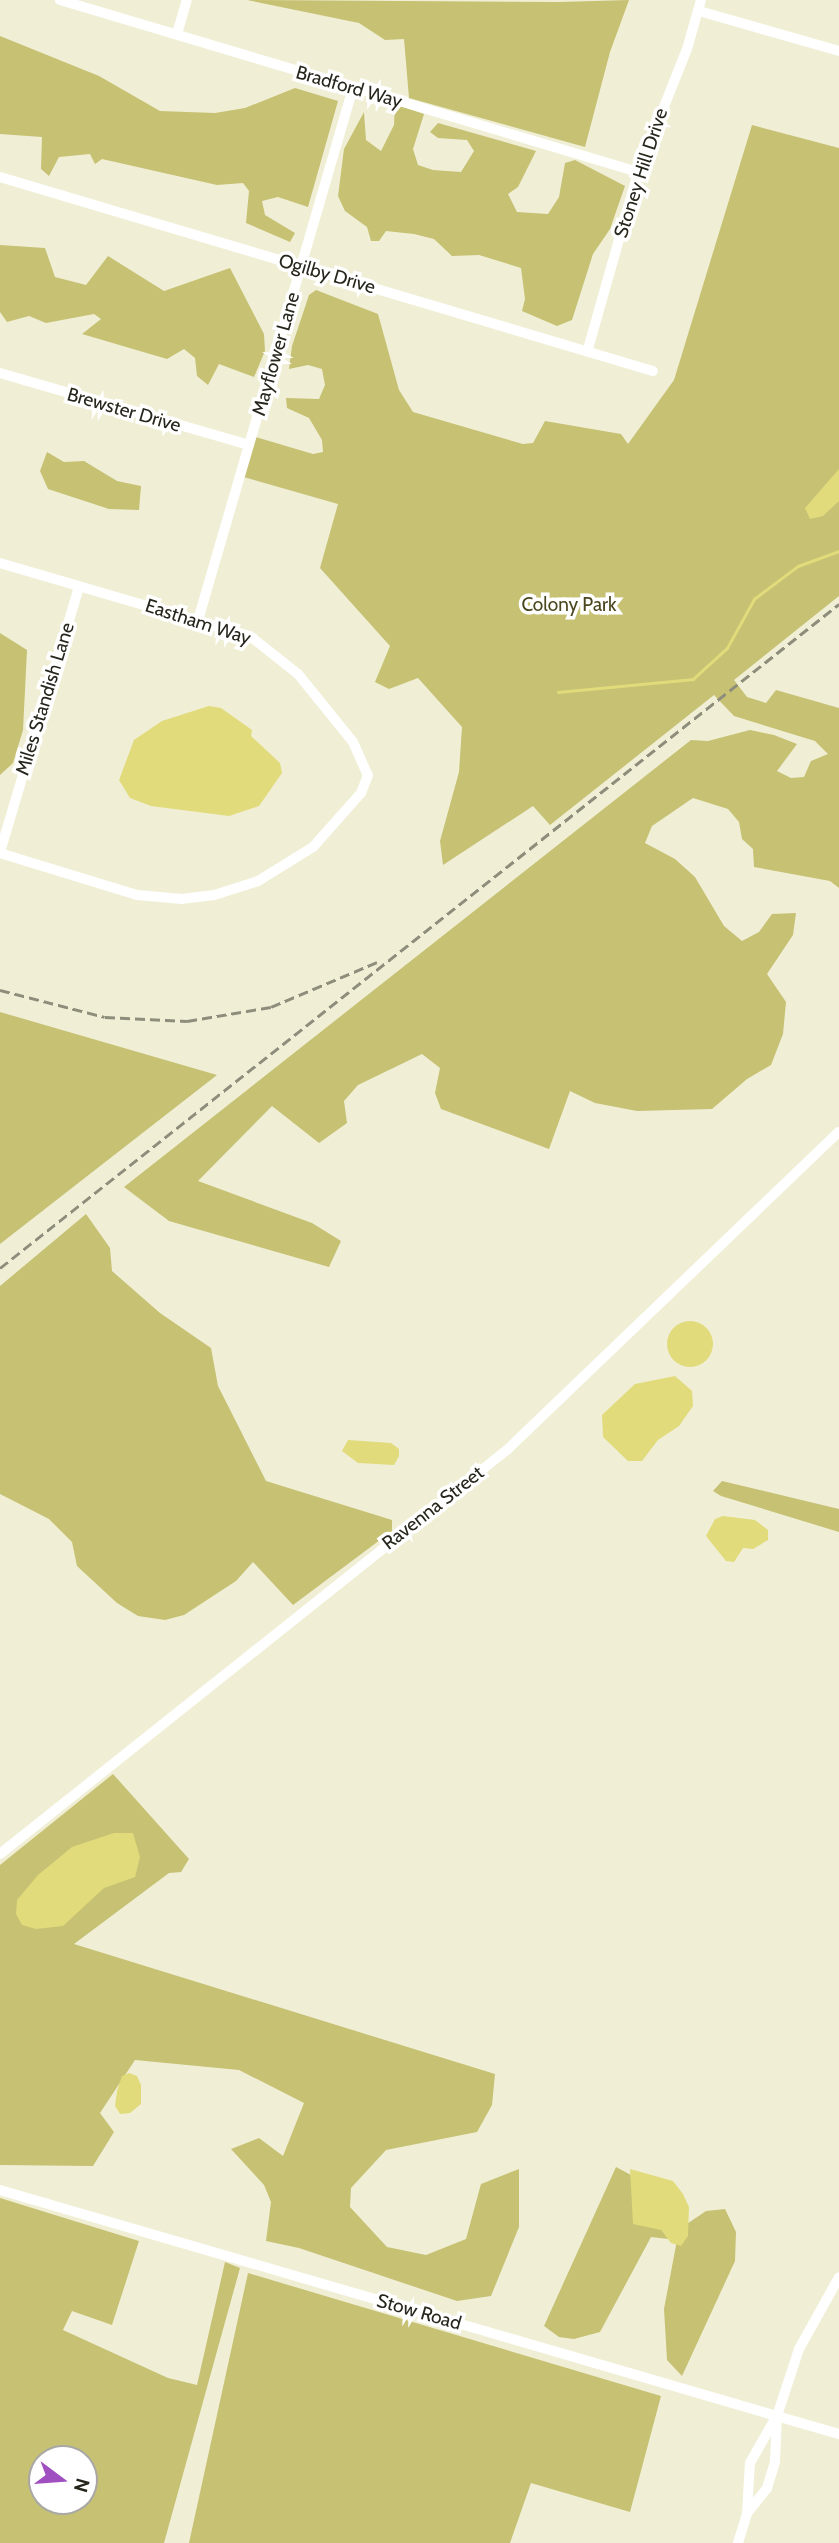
<!DOCTYPE html>
<html>
<head>
<meta charset="utf-8">
<style>
	body { margin:0 }
	#map { position:relative; width:839px; height:2543px; overflow:hidden; background:#f0efd5; font-family:Cabin,sans-serif }
	div>[style] { position:absolute }
	.green>* { inset:0; background:#c6c173 }
	.water>* { inset:0; background:#e1db7b }
	.round { border-radius:50% }
	.stream>* { height:2.5px; margin:-1.25px; padding:0 1.25px; transform-origin:1.25px; border-radius:1.25px; background:#e1db7b }
	.minor>* { height:10px; margin:-5px; padding:0 5px; transform-origin:5px; border-radius:5px; background:#fff }
	.rail>* { height:2.5px; margin-top:-1.25px; transform-origin:0; background:repeating-linear-gradient(90deg,#8e8d7b 0 10px,transparent 0 15px) }
	span { translate:-50% -50%; white-space:nowrap; text-align:center; line-height:1.15; -webkit-text-stroke:7px #fff; paint-order:stroke }
	.street-label { font-size:19px; color:#27261d }
	.park-label { font-size:19px; color:#4a471e }
	.north { position:absolute; left:28px; top:2445px; width:70px; height:70px; box-sizing:border-box; background:#fff; border:2px solid #a9a8a5; border-radius:50%; rotate:106deg; font-size:19px; font-weight:700; line-height:28px; text-align:center; color:#27261d }
	.north::after { content:''; display:block; margin:auto; width:24px; height:32px; background:#9f4fbf; clip-path:polygon(50% 0,100% 100%,50% 72%,0 100%) }
</style>
</head>
<body>
<div id="map">
	<div class="green">
		<div style="clip-path:polygon(247px 0,560px 2px,629px 0,610px 52px,585px 147px,409px 98px,404px 39px,385px 40px,359px 23px)"></div>
		<div style="clip-path:polygon(0 36px,99px 76px,160px 111px,215px 113px,245px 108px,295px 88px,338px 101px,308px 207px,278px 197px,262px 201px,265px 215px,295px 233px,290px 242px,246px 223px,249px 191px,243px 183px,217px 185px,102px 159px,95px 164px,90px 154px,59px 157px,49px 176px,41px 169px,42px 137px,0 134px)"></div>
		<div style="clip-path:polygon(395px 104px,424px 114px,413px 149px,418px 165px,433px 170px,461px 172px,474px 151px,467px 140px,438px 138px,430px 132px,438px 123px,536px 151px,518px 187px,508px 194px,517px 212px,548px 214px,559px 197px,565px 163px,575px 160px,625px 186px,610px 229px,593px 254px,572px 320px,557px 326px,522px 311px,525px 299px,521px 268px,479px 255px,452px 256px,434px 239px,414px 234px,386px 231px,379px 241px,371px 241px,367px 227px,345px 211px,338px 196px,344px 149px,364px 112px,366px 140px,381px 151px,394px 125px)"></div>
		<div style="clip-path:polygon(752px 125px,839px 148px,839px 596px,734px 680px,747px 697px,766px 703px,776px 690px,839px 708px,839px 888px,830px 881px,754px 867px,753px 849px,742px 839px,739px 822px,728px 809px,693px 798px,652px 826px,645px 843px,675px 859px,695px 877px,724px 926px,742px 941px,759px 932px,772px 914px,796px 913px,793px 935px,767px 974px,786px 1002px,783px 1034px,771px 1065px,747px 1079px,712px 1109px,637px 1111px,595px 1103px,570px 1091px,549px 1149px,441px 1109px,435px 1093px,440px 1068px,422px 1054px,358px 1085px,344px 1101px,347px 1123px,319px 1143px,272px 1106px,198px 1181px,312px 1223px,341px 1241px,329px 1267px,169px 1221px,124px 1187px,691px 740px,708px 741px,750px 730px,774px 735px,797px 744px,777px 771px,791px 778px,804px 777px,811px 761px,828px 754px,815px 741px,734px 716px,714px 695px,550px 825px,533px 806px,443px 865px,440px 841px,459px 772px,462px 727px,418px 678px,389px 689px,375px 682px,390px 646px,320px 568px,338px 504px,240px 476px,252px 436px,313px 454px,323px 452px,322px 440px,309px 418px,287px 408px,286px 398px,319px 399px,325px 385px,322px 369px,308px 365px,289px 369px,292px 346px,309px 295px,316px 290px,378px 314px,399px 390px,413px 412px,523px 444px,533px 443px,545px 421px,621px 434px,628px 444px,674px 380px)"></div>
		<div style="clip-path:polygon(0 245px,45px 248px,55px 277px,86px 285px,108px 256px,164px 291px,230px 268px,264px 334px,265px 351px,254px 377px,219px 364px,208px 385px,197px 376px,195px 358px,184px 349px,167px 359px,82px 334px,101px 319px,94px 314px,46px 323px,29px 316px,7px 322px,0 312px)"></div>
		<div style="clip-path:polygon(47px 452px,64px 462px,84px 461px,117px 481px,141px 486px,139px 510px,109px 509px,48px 489px,40px 471px)"></div>
		<div style="clip-path:polygon(0 633px,27px 650px,23px 730px,13px 763px,0 775px)"></div>
		<div style="clip-path:polygon(0 1012px,217px 1075px,0 1244px)"></div>
		<div style="clip-path:polygon(86px 1214px,110px 1248px,112px 1271px,160px 1313px,211px 1348px,218px 1386px,266px 1481px,392px 1520px,392px 1531px,293px 1605px,253px 1562px,236px 1581px,184px 1615px,165px 1620px,138px 1616px,117px 1603px,77px 1566px,72px 1542px,49px 1519px,0 1494px,0 1286px)"></div>
		<div style="clip-path:polygon(722px 1481px,839px 1509px,839px 1532px,721px 1496px,713px 1491px)"></div>
		<div style="clip-path:polygon(113px 1774px,189px 1859px,181px 1872px,169px 1873px,74px 1944px,495px 2074px,492px 2105px,477px 2132px,386px 2150px,351px 2188px,350px 2207px,387px 2247px,426px 2255px,466px 2239px,481px 2184px,519px 2169px,519px 2227px,491px 2296px,457px 2301px,299px 2248px,266px 2241px,271px 2202px,264px 2185px,231px 2149px,259px 2138px,283px 2156px,304px 2103px,239px 2070px,135px 2060px,100px 2113px,114px 2132px,93px 2166px,0 2165px,0 1865px)"></div>
		<div style="clip-path:polygon(616px 2167px,631px 2175px,634px 2224px,678px 2230px,706px 2211px,725px 2209px,736px 2232px,735px 2261px,682px 2376px,667px 2360px,664px 2309px,677px 2240px,651px 2237px,600px 2332px,574px 2339px,559px 2337px,544px 2326px)"></div>
		<div style="clip-path:polygon(evenodd,0 2198px,139px 2241px,112px 2325px,72px 2311px,63px 2330px,168px 2378px,197px 2385px,225px 2262px,240px 2268px,164px 2543px,0 2543px,0 2198px,84px 2459px,84px 2501px,42px 2501px,42px 2459px,84px 2459px)"></div>
		<div style="clip-path:polygon(248px 2273px,661px 2396px,630px 2512px,531px 2483px,510px 2543px,189px 2543px)"></div>
	</div>
	<div class="water">
		<div style="clip-path:polygon(839px 469px,839px 501px,823px 516px,810px 519px,805px 508px)"></div>
		<div style="clip-path:polygon(209px 706px,221px 708px,252px 730px,251px 736px,280px 763px,282px 773px,259px 806px,229px 816px,151px 806px,130px 798px,119px 780px,134px 740px,162px 721px)"></div>
		<div class="round" style="left:667px;top:1321px;width:46px;height:46px"></div>
		<div style="clip-path:polygon(675px 1376px,692px 1391px,693px 1406px,679px 1426px,658px 1440px,642px 1461px,628px 1461px,603px 1437px,602px 1415px,635px 1384px)"></div>
		<div style="clip-path:polygon(348px 1440px,391px 1443px,399px 1449px,399px 1456px,394px 1465px,358px 1463px,342px 1451px)"></div>
		<div style="clip-path:polygon(723px 1516px,755px 1520px,768px 1530px,768px 1540px,753px 1549px,743px 1548px,734px 1562px,726px 1561px,706px 1536px,715px 1519px)"></div>
		<div style="clip-path:polygon(114px 1833px,133px 1833px,140px 1857px,135px 1877px,104px 1888px,63px 1926px,36px 1929px,22px 1925px,16px 1914px,17px 1900px,38px 1875px,72px 1847px)"></div>
		<div style="clip-path:polygon(129px 2073px,137px 2076px,141px 2085px,141px 2104px,130px 2113px,120px 2114px,115px 2106px,117px 2091px,122px 2076px)"></div>
		<div style="clip-path:polygon(630px 2169px,673px 2181px,683px 2194px,689px 2207px,688px 2236px,681px 2246px,671px 2243px,661px 2230px,633px 2224px)"></div>
	</div>
	<div class="stream">
		<div style="left:558px;top:692px;width:136px;rotate:-5.5deg"></div>
		<div style="left:693px;top:679px;width:46px;rotate:-42.4deg"></div>
		<div style="left:727px;top:648px;width:56px;rotate:-61.1deg"></div>
		<div style="left:754px;top:599px;width:55px;rotate:-36.9deg"></div>
		<div style="left:798px;top:566px;width:44px;rotate:-20.1deg"></div>
	</div>
	<div class="minor">
		<div style="left:60px;top:0;width:603px;rotate:16.57deg"></div>
		<div style="left:699px;top:11px;width:146px;rotate:15.9deg"></div>
		<div style="left:177px;top:34px;width:35px;rotate:-74deg"></div>
		<div style="left:0;top:177px;width:681px;rotate:16.55deg"></div>
		<div style="left:588px;top:349px;width:184px;rotate:-74.2deg"></div>
		<div style="left:638px;top:172px;width:132px;rotate:-68.3deg"></div>
		<div style="left:687px;top:49px;width:51px;rotate:-74.1deg"></div>
		<div style="left:0;top:373px;width:259px;rotate:16.1deg"></div>
		<div style="left:0;top:563px;width:260px;rotate:16.3deg"></div>
		<div style="left:250px;top:636px;width:61px;rotate:38.4deg"></div>
		<div style="left:298px;top:674px;width:87px;rotate:51deg"></div>
		<div style="left:353px;top:742px;width:36px;rotate:66deg"></div>
		<div style="left:368px;top:775px;width:19px;rotate:111deg"></div>
		<div style="left:361px;top:793px;width:72px;rotate:131.6deg"></div>
		<div style="left:313px;top:847px;width:65px;rotate:148.3deg"></div>
		<div style="left:258px;top:881px;width:46px;rotate:162.3deg"></div>
		<div style="left:214px;top:895px;width:32px;rotate:173deg"></div>
		<div style="left:182px;top:899px;width:45px;rotate:-174.9deg"></div>
		<div style="left:137px;top:895px;width:143px;rotate:-163deg"></div>
		<div style="left:198px;top:620px;width:554px;rotate:-73.76deg"></div>
		<div style="left:0;top:852px;width:277px;rotate:-73.4deg"></div>
		<div style="left:0;top:1854px;width:650px;rotate:-38.56deg"></div>
		<div style="left:508px;top:1449px;width:458px;rotate:-43.8deg"></div>
		<div style="left:0;top:2190px;width:874px;rotate:16.22deg"></div>
		<div style="left:747px;top:2513px;width:32px;rotate:-51deg"></div>
		<div style="left:767px;top:2488px;width:28px;rotate:-73deg"></div>
		<div style="left:775px;top:2461px;width:45px;rotate:-87.5deg"></div>
		<div style="left:777px;top:2416px;width:71px;rotate:-71.8deg"></div>
		<div style="left:799px;top:2349px;width:82px;rotate:-60.9deg"></div>
		<div style="left:738px;top:2543px;width:31px;rotate:-73deg"></div>
		<div style="left:747px;top:2513px;width:50px;rotate:-86.6deg"></div>
		<div style="left:750px;top:2463px;width:53px;rotate:-60.5deg"></div>
	</div>
	<div class="rail">
		<div style="left:0;top:990px;width:108px;rotate:14.4deg"></div>
		<div style="left:105px;top:1017px;width:82px;rotate:2.8deg"></div>
		<div style="left:187px;top:1021px;width:85px;rotate:-9.5deg"></div>
		<div style="left:271px;top:1007px;width:115px;rotate:-23deg"></div>
		<div style="left:0;top:1268px;width:1070px;rotate:-38.36deg"></div>
	</div>
	<div class="street-label">
		<span style="left:349px;top:87px;rotate:16deg">Bradford Way</span>
		<span style="left:641px;top:173px;rotate:-72deg">Stoney Hill Drive</span>
		<span style="left:327px;top:274px;rotate:16deg">Ogilby Drive</span>
		<span style="left:276px;top:354px;rotate:-74deg">Mayflower Lane</span>
		<span style="left:124px;top:410px;rotate:16deg">Brewster Drive</span>
		<span style="left:198px;top:622px;rotate:18deg">Eastham Way</span>
		<span style="left:45px;top:699px;rotate:-73deg">Miles Standish Lane</span>
		<span style="left:433px;top:1508px;rotate:-38deg">Ravenna Street</span>
		<span style="left:419px;top:2312px;rotate:16deg">Stow Road</span>
	</div>
	<div class="park-label">
		<span style="left:569px;top:605px">Colony Park</span>
	</div>
	<div class="north">N</div>
</div>
</body>
</html>
